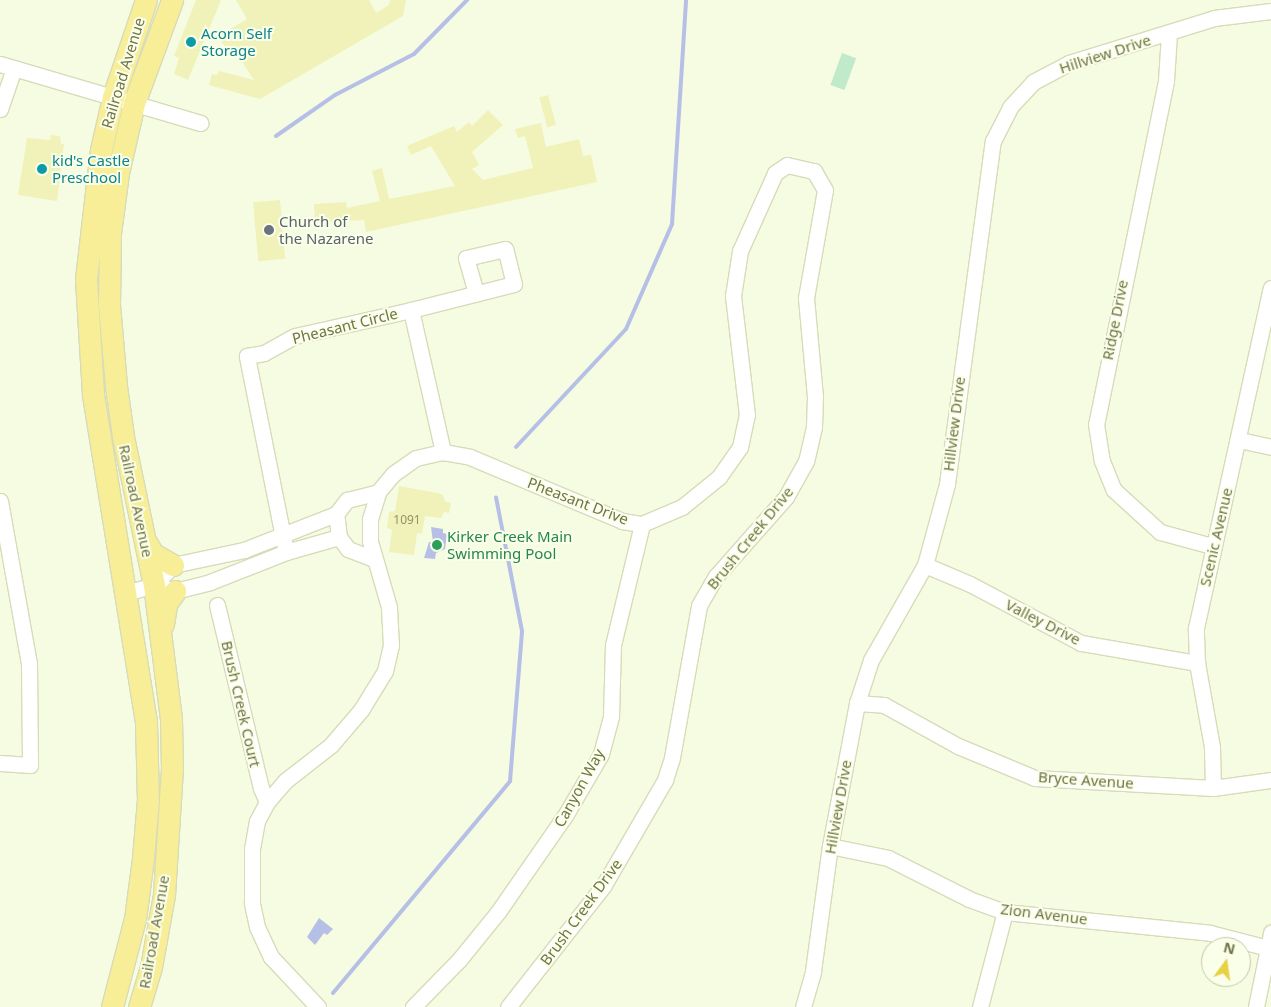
<!DOCTYPE html>
<html>
<head>
<meta charset="utf-8">
<style>
	body { margin:0 }
	#map { position:relative; width:1271px; height:1007px; overflow:hidden; background:#f5fce1; font-family:"Noto Sans",sans-serif }
	div>[style] { position:absolute }
	.green>* { inset:0; background:#c0eaca; transform-origin:0 0 }
	.water>* { inset:0; background:#b6c0e6 }
	.stream>* { height:4px; margin:-2px; padding:0 2px; transform-origin:2px; border-radius:2px; background:#b6c0e6 }
	.building>* { inset:0; background:#f0f2b9; transform-origin:0 0 }
	.roads { filter:drop-shadow(1px 0 #d8dbb8) drop-shadow(-1px 0 #d8dbb8) drop-shadow(0 1px #d8dbb8) drop-shadow(0 -1px #d8dbb8) }
	.minor>* { height:15px; margin:-7.5px; padding:0 7.5px; transform-origin:7.5px; border-radius:7.5px; background:#fff }
	.highway>* { height:21px; margin:-10.5px; padding:0 10.5px; transform-origin:10.5px; border-radius:10.5px; background:#f7ee97 }
	.dots>* { width:14px; height:14px; translate:-50% -50%; box-sizing:border-box; border:2px solid #f9ffe8; border-radius:50% }
	span { translate:-50% -50%; white-space:nowrap; text-align:center; line-height:1.15; -webkit-text-stroke:4px #f9ffe8; paint-order:stroke }
	.number-label { font-size:12px; color:#939364 }
	.number-label span { -webkit-text-stroke-width:0 }
	.culture-label { font-size:15px; color:#0d838f }
	.left { translate:0 -50%; text-align:left }
	.street-label { font-size:15px; color:#747348 }
	.worship-label { font-size:15px; color:#5b616d }
	.leisure-label { font-size:15px; color:#27864d }
	.north { position:absolute; left:1201px; top:937px; width:50px; height:50px; box-sizing:border-box; background:#f9ffe8; border:1px solid #c4c7a8; border-radius:50%; rotate:14deg; font-size:14px; font-weight:700; line-height:20px; text-align:center; color:#747348 }
	.north::after { content:''; display:block; margin:auto; width:18px; height:22px; background:#e8d145; clip-path:polygon(50% 0,100% 100%,50% 72%,0 100%) }
</style>
</head>
<body>
<div id="map">
	<div class="green">
		<div style="left:842px;top:53px;width:15px;height:34px;rotate:20deg"></div>
	</div>
	<div class="water">
		<div style="clip-path:polygon(431px 527px,443px 529px,443px 533px,447px 534px,445px 549px,436px 553px,435px 559px,424px 558px,429px 542px,433px 542px)"></div>
		<div style="clip-path:polygon(319px 918px,333px 929px,327px 935px,324px 933px,315px 945px,307px 937px)"></div>
	</div>
	<div class="stream">
		<div style="left:276px;top:136px;width:72px;rotate:-34.8deg"></div>
		<div style="left:335px;top:95px;width:89px;rotate:-27.4deg"></div>
		<div style="left:414px;top:54px;width:76px;rotate:-45.5deg"></div>
		<div style="left:516px;top:447px;width:161px;rotate:-47deg"></div>
		<div style="left:626px;top:329px;width:115px;rotate:-66.3deg"></div>
		<div style="left:672px;top:224px;width:224px;rotate:-86.4deg"></div>
		<div style="left:333px;top:993px;width:276px;rotate:-50.1deg"></div>
		<div style="left:510px;top:781px;width:150px;rotate:-85.4deg"></div>
		<div style="left:522px;top:631px;width:136px;rotate:-101deg"></div>
	</div>
	<div class="building">
		<div style="clip-path:polygon(196px 0,221px 0,188px 80px,174px 74px,179px 58px,174px 56px)"></div>
		<div style="clip-path:polygon(236px 0,369px 0,376px 13px,389px 5px,390px 0,406px 0,403px 16px,260px 99px,209px 85px,212px 74px,217px 75px,219px 71px,254px 80px,232px 46px,226px 49px,218px 36px,247px 19px)"></div>
		<div style="left:548px;top:95px;width:31px;height:9px;rotate:75deg"></div>
		<div style="clip-path:polygon(488px 110px,503px 125px,472px 152px,479px 165px,472px 169px,483px 180px,533px 168px,525px 136px,518px 138px,515px 129px,541px 123px,546px 147px,579px 139px,583px 156px,591px 155px,597px 182px,366px 232px,364px 220px,315px 223px,314px 204px,346px 202px,347px 208px,380px 201px,372px 171px,382px 168px,389px 199px,455px 186px,431px 146px,411px 155px,407px 146px,454px 126px,457px 132px,469px 122px,472px 126px)"></div>
		<div style="clip-path:polygon(51px 135px,60px 136px,61px 144px,64px 144px,57px 201px,18px 195px,27px 138px,50px 140px)"></div>
		<div style="left:280px;top:200px;width:59px;height:27px;rotate:85deg"></div>
		<div style="clip-path:polygon(399px 486px,442px 494px,446px 502px,451px 503px,449px 513px,444px 512px,441px 518px,425px 516px,422px 534px,417px 533px,414px 555px,389px 552px,392px 530px,387px 528px,389px 512px,395px 511px)"></div>
	</div>
	<div class="roads">
		<div class="minor">
			<div style="left:1169px;top:34px;width:47px;rotate:93.7deg"></div>
			<div style="left:1166px;top:81px;width:350px;rotate:101.5deg"></div>
			<div style="left:1096px;top:424px;width:37px;rotate:81deg"></div>
			<div style="left:1102px;top:461px;width:31px;rotate:68deg"></div>
			<div style="left:1114px;top:490px;width:62px;rotate:42.4deg"></div>
			<div style="left:1160px;top:532px;width:54px;rotate:15.1deg"></div>
			<div style="left:0;top:64px;width:209px;rotate:16.4deg"></div>
			<div style="left:0;top:109px;width:43px;rotate:-71.1deg"></div>
			<div style="left:411px;top:310px;width:146px;rotate:77.3deg"></div>
			<div style="left:1239px;top:440px;width:33px;rotate:12deg"></div>
			<div style="left:0;top:501px;width:166px;rotate:79.9deg"></div>
			<div style="left:29px;top:664px;width:101px;rotate:89.4deg"></div>
			<div style="left:30px;top:765px;width:30px;rotate:-176deg"></div>
			<div style="left:286px;top:552px;width:200px;rotate:-101.3deg"></div>
			<div style="left:247px;top:356px;width:17px;rotate:-10deg"></div>
			<div style="left:264px;top:353px;width:35px;rotate:-29deg"></div>
			<div style="left:295px;top:336px;width:119px;rotate:-12.6deg"></div>
			<div style="left:411px;top:310px;width:106px;rotate:-14.2deg"></div>
			<div style="left:514px;top:284px;width:36px;rotate:-104deg"></div>
			<div style="left:505px;top:249px;width:40px;rotate:167deg"></div>
			<div style="left:466px;top:258px;width:37px;rotate:74deg"></div>
			<div style="left:374px;top:559px;width:28px;rotate:-159deg"></div>
			<div style="left:348px;top:549px;width:15px;rotate:-127deg"></div>
			<div style="left:339px;top:537px;width:23px;rotate:-97deg"></div>
			<div style="left:336px;top:514px;width:18px;rotate:-52deg"></div>
			<div style="left:347px;top:500px;width:32px;rotate:-14deg"></div>
			<div style="left:925px;top:565px;width:49px;rotate:22.9deg"></div>
			<div style="left:970px;top:584px;width:126px;rotate:28deg"></div>
			<div style="left:1081px;top:643px;width:118px;rotate:9.8deg"></div>
			<div style="left:165px;top:588px;width:10px;rotate:17deg"></div>
			<div style="left:175px;top:591px;width:36px;rotate:-14deg"></div>
			<div style="left:210px;top:582px;width:82px;rotate:-21.5deg"></div>
			<div style="left:286px;top:552px;width:55px;rotate:-15.8deg"></div>
			<div style="left:126px;top:593px;width:29px;rotate:-16deg"></div>
			<div style="left:154px;top:585px;width:28px;rotate:-46deg"></div>
			<div style="left:173px;top:565px;width:73px;rotate:-11.9deg"></div>
			<div style="left:244px;top:550px;width:99px;rotate:-21.4deg"></div>
			<div style="left:217px;top:605px;width:188px;rotate:76.5deg"></div>
			<div style="left:261px;top:788px;width:15px;rotate:67deg"></div>
			<div style="left:857px;top:703px;width:27px;rotate:4deg"></div>
			<div style="left:884px;top:705px;width:85px;rotate:29deg"></div>
			<div style="left:958px;top:746px;width:83px;rotate:22.6deg"></div>
			<div style="left:1035px;top:778px;width:178px;rotate:3.2deg"></div>
			<div style="left:1213px;top:788px;width:59px;rotate:-7.9deg"></div>
			<div style="left:1213px;top:788px;width:41px;rotate:-91.4deg"></div>
			<div style="left:1212px;top:747px;width:85px;rotate:-100.1deg"></div>
			<div style="left:1197px;top:663px;width:35px;rotate:-92deg"></div>
			<div style="left:1196px;top:628px;width:348px;rotate:-77.6deg"></div>
			<div style="left:830px;top:846px;width:59px;rotate:11.7deg"></div>
			<div style="left:888px;top:858px;width:91px;rotate:26.8deg"></div>
			<div style="left:969px;top:899px;width:38px;rotate:20deg"></div>
			<div style="left:1005px;top:912px;width:206px;rotate:5.8deg"></div>
			<div style="left:1210px;top:933px;width:60px;rotate:14.5deg"></div>
			<div style="left:318px;top:1007px;width:69px;rotate:-133.2deg"></div>
			<div style="left:271px;top:957px;width:33px;rotate:-115deg"></div>
			<div style="left:257px;top:927px;width:25px;rotate:-102deg"></div>
			<div style="left:252px;top:903px;width:54px;rotate:-90deg"></div>
			<div style="left:252px;top:849px;width:28px;rotate:-80deg"></div>
			<div style="left:257px;top:821px;width:21px;rotate:-62deg"></div>
			<div style="left:267px;top:802px;width:28px;rotate:-49deg"></div>
			<div style="left:285px;top:781px;width:58px;rotate:-38deg"></div>
			<div style="left:331px;top:745px;width:46px;rotate:-49.4deg"></div>
			<div style="left:361px;top:710px;width:46px;rotate:-58.4deg"></div>
			<div style="left:385px;top:671px;width:26px;rotate:-77deg"></div>
			<div style="left:391px;top:646px;width:39px;rotate:-93deg"></div>
			<div style="left:389px;top:607px;width:69px;rotate:-106.1deg"></div>
			<div style="left:370px;top:541px;width:22px;rotate:-90deg"></div>
			<div style="left:370px;top:519px;width:28px;rotate:-73deg"></div>
			<div style="left:378px;top:492px;width:23px;rotate:-50deg"></div>
			<div style="left:393px;top:474px;width:28px;rotate:-35deg"></div>
			<div style="left:416px;top:458px;width:28px;rotate:-13deg"></div>
			<div style="left:443px;top:452px;width:27px;rotate:10deg"></div>
			<div style="left:470px;top:457px;width:165px;rotate:22.8deg"></div>
			<div style="left:622px;top:521px;width:20px;rotate:9deg"></div>
			<div style="left:642px;top:524px;width:43px;rotate:-23deg"></div>
			<div style="left:682px;top:507px;width:48px;rotate:-39deg"></div>
			<div style="left:719px;top:477px;width:37px;rotate:-55deg"></div>
			<div style="left:740px;top:447px;width:33px;rotate:-78deg"></div>
			<div style="left:747px;top:415px;width:120px;rotate:-96.7deg"></div>
			<div style="left:733px;top:296px;width:46px;rotate:-81.2deg"></div>
			<div style="left:740px;top:251px;width:85px;rotate:-65.8deg"></div>
			<div style="left:775px;top:173px;width:14px;rotate:-34deg"></div>
			<div style="left:787px;top:165px;width:28px;rotate:13deg"></div>
			<div style="left:814px;top:171px;width:22px;rotate:60deg"></div>
			<div style="left:825px;top:190px;width:110px;rotate:100deg"></div>
			<div style="left:806px;top:298px;width:99px;rotate:84.8deg"></div>
			<div style="left:815px;top:397px;width:30px;rotate:92deg"></div>
			<div style="left:814px;top:427px;width:35px;rotate:103deg"></div>
			<div style="left:806px;top:461px;width:41px;rotate:119.1deg"></div>
			<div style="left:786px;top:497px;width:106px;rotate:131.5deg"></div>
			<div style="left:716px;top:576px;width:34px;rotate:120deg"></div>
			<div style="left:699px;top:606px;width:154px;rotate:100.1deg"></div>
			<div style="left:672px;top:758px;width:23px;rotate:108deg"></div>
			<div style="left:665px;top:780px;width:121px;rotate:120.2deg"></div>
			<div style="left:604px;top:885px;width:155px;rotate:128.2deg"></div>
			<div style="left:413px;top:1007px;width:66px;rotate:-45.6deg"></div>
			<div style="left:459px;top:960px;width:62px;rotate:-50.9deg"></div>
			<div style="left:498px;top:912px;width:119px;rotate:-55.2deg"></div>
			<div style="left:566px;top:814px;width:69px;rotate:-59.7deg"></div>
			<div style="left:601px;top:754px;width:39px;rotate:-75deg"></div>
			<div style="left:611px;top:716px;width:71px;rotate:-88.4deg"></div>
			<div style="left:613px;top:645px;width:124px;rotate:-76.5deg"></div>
			<div style="left:803px;top:1007px;width:37px;rotate:-74deg"></div>
			<div style="left:813px;top:971px;width:126px;rotate:-82.3deg"></div>
			<div style="left:830px;top:846px;width:146px;rotate:-79.3deg"></div>
			<div style="left:857px;top:703px;width:45px;rotate:-72deg"></div>
			<div style="left:871px;top:660px;width:109px;rotate:-60.4deg"></div>
			<div style="left:925px;top:565px;width:84px;rotate:-74.8deg"></div>
			<div style="left:947px;top:484px;width:346px;rotate:-82.4deg"></div>
			<div style="left:993px;top:141px;width:38px;rotate:-63deg"></div>
			<div style="left:1010px;top:107px;width:34px;rotate:-47deg"></div>
			<div style="left:1033px;top:82px;width:41px;rotate:-27.8deg"></div>
			<div style="left:1069px;top:63px;width:152px;rotate:-17.2deg"></div>
			<div style="left:1214px;top:18px;width:57px;rotate:-7deg"></div>
			<div style="left:980px;top:1007px;width:98px;rotate:-75.3deg"></div>
			<div style="left:1256px;top:1007px;width:76px;rotate:-78.5deg"></div>
		</div>
		<div class="highway">
			<div style="left:146px;top:542px;width:14px;rotate:60deg"></div>
			<div style="left:153px;top:554px;width:23px;rotate:29deg"></div>
			<div style="left:163px;top:624px;width:20px;rotate:-81deg"></div>
			<div style="left:166px;top:604px;width:16px;rotate:-55deg"></div>
			<div style="left:112px;top:1007px;width:91px;rotate:-75.4deg"></div>
			<div style="left:135px;top:919px;width:62px;rotate:-82.5deg"></div>
			<div style="left:143px;top:858px;width:58px;rotate:-85.1deg"></div>
			<div style="left:148px;top:800px;width:78px;rotate:-91.5deg"></div>
			<div style="left:146px;top:722px;width:332px;rotate:-99.2deg"></div>
			<div style="left:93px;top:394px;width:115px;rotate:-93.5deg"></div>
			<div style="left:86px;top:279px;width:130px;rotate:-83.4deg"></div>
			<div style="left:101px;top:150px;width:54px;rotate:-77.2deg"></div>
			<div style="left:113px;top:97px;width:102px;rotate:-71.2deg"></div>
			<div style="left:139px;top:1007px;width:42px;rotate:-73.3deg"></div>
			<div style="left:151px;top:967px;width:73px;rotate:-79.8deg"></div>
			<div style="left:164px;top:895px;width:127px;rotate:-86.4deg"></div>
			<div style="left:172px;top:768px;width:49px;rotate:-91.2deg"></div>
			<div style="left:171px;top:719px;width:135px;rotate:-97.2deg"></div>
			<div style="left:154px;top:585px;width:152px;rotate:-101.8deg"></div>
			<div style="left:123px;top:436px;width:50px;rotate:-98deg"></div>
			<div style="left:116px;top:386px;width:81px;rotate:-94.9deg"></div>
			<div style="left:109px;top:305px;width:72px;rotate:-89.2deg"></div>
			<div style="left:110px;top:233px;width:61px;rotate:-82.4deg"></div>
			<div style="left:118px;top:173px;width:72px;rotate:-77.1deg"></div>
			<div style="left:134px;top:103px;width:110px;rotate:-69.7deg"></div>
		</div>
	</div>
	<div class="dots">
		<div style="left:191px;top:42px;background:#0f9aa8"></div>
		<div style="left:42px;top:169px;background:#0f9aa8"></div>
		<div style="left:269px;top:230px;background:#6b7280"></div>
		<div style="left:437px;top:545px;background:#2e9e5b"></div>
	</div>
	<div class="number-label">
		<span style="left:407px;top:520px">1091</span>
	</div>
	<div class="culture-label">
		<span class="left" style="left:201px;top:42px">Acorn Self<br>Storage</span>
		<span class="left" style="left:52px;top:169px">kid's Castle<br>Preschool</span>
	</div>
	<div class="street-label">
		<span style="left:1105px;top:54px;rotate:-18deg">Hillview Drive</span>
		<span style="left:123px;top:73px;rotate:-73deg">Railroad Avenue</span>
		<span style="left:1115px;top:320px;rotate:-79deg">Ridge Drive</span>
		<span style="left:345px;top:326px;rotate:-14deg">Pheasant Circle</span>
		<span style="left:954px;top:424px;rotate:-83deg">Hillview Drive</span>
		<span style="left:136px;top:501px;rotate:78deg">Railroad Avenue</span>
		<span style="left:578px;top:501px;rotate:21deg">Pheasant Drive</span>
		<span style="left:1216px;top:537px;rotate:-77deg">Scenic Avenue</span>
		<span style="left:750px;top:538px;rotate:-51deg">Brush Creek Drive</span>
		<span style="left:1043px;top:622px;rotate:27deg">Valley Drive</span>
		<span style="left:241px;top:704px;rotate:77deg">Brush Creek Court</span>
		<span style="left:1086px;top:780px;rotate:4deg">Bryce Avenue</span>
		<span style="left:579px;top:788px;rotate:-61deg">Canyon Way</span>
		<span style="left:838px;top:807px;rotate:-80deg">Hillview Drive</span>
		<span style="left:581px;top:912px;rotate:-54deg">Brush Creek Drive</span>
		<span style="left:1044px;top:914px;rotate:7deg">Zion Avenue</span>
		<span style="left:154px;top:932px;rotate:-80deg">Railroad Avenue</span>
	</div>
	<div class="worship-label">
		<span class="left" style="left:279px;top:230px">Church of<br>the Nazarene</span>
	</div>
	<div class="leisure-label">
		<span class="left" style="left:447px;top:545px">Kirker Creek Main<br>Swimming Pool</span>
	</div>
	<div class="north">N</div>
</div>
</body>
</html>
